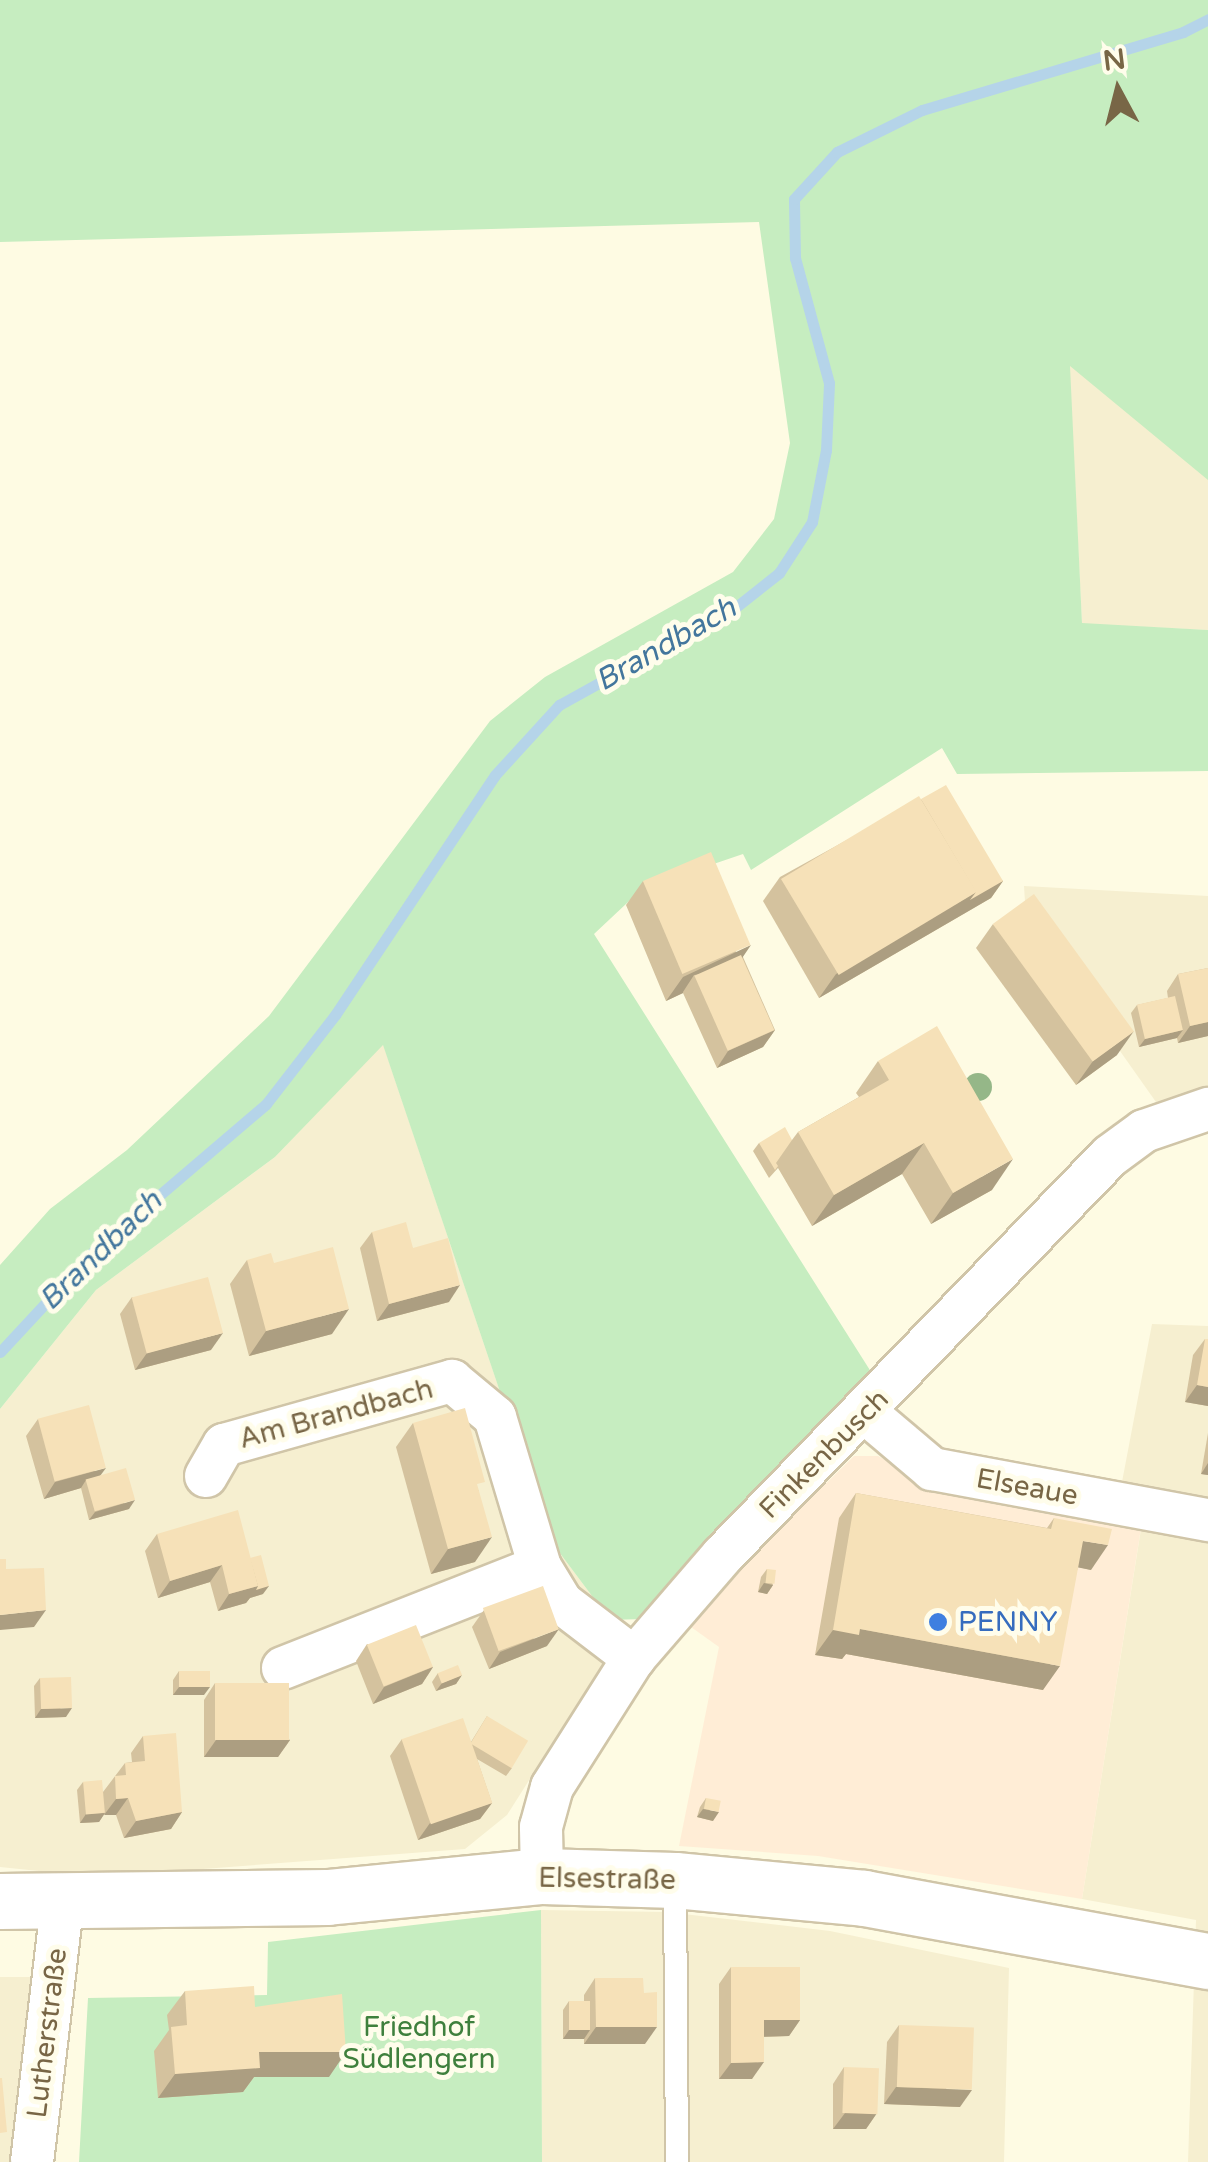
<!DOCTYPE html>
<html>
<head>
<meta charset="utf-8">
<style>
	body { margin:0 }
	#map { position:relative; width:1208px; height:2162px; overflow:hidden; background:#fefbe3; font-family:"Varela Round",sans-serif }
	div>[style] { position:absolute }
	.residential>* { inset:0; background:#f6efd0 }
	.commercial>* { inset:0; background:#ffedd6 }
	.green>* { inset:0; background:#c6edc0 }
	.stream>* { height:11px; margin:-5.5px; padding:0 5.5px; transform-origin:5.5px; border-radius:5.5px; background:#b5d4e9 }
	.roads { filter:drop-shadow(2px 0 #d0c5a8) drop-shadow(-2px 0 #d0c5a8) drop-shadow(0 2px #d0c5a8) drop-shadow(0 -2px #d0c5a8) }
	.service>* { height:22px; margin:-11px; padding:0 11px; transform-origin:11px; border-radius:11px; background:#fff }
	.minor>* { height:42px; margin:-21px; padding:0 21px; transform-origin:21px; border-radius:21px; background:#fff }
	.secondary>* { height:55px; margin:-27.5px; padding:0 27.5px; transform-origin:27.5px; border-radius:27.5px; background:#fff }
	.trees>* { width:28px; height:28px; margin:-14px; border-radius:50%; background:#95b788 }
	.wall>* { inset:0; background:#d4c29e }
	.shaded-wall>* { inset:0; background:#ac9e81 }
	.building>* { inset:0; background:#f6e1b8; transform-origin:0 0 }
	.dots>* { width:28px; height:28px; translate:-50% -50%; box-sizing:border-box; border:5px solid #fffdeb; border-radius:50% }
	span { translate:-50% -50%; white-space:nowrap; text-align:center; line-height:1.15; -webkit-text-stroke:10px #fffdeb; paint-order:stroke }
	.street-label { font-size:28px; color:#786646 }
	.shop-label { font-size:28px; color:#366cbe }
	.left { translate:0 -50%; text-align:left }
	.park-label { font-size:28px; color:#3f803d }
	.water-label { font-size:30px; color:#43769d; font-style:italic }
	.north { position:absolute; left:1068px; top:40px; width:100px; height:100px; -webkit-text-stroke:8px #fffdeb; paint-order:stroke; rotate:353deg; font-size:28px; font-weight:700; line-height:40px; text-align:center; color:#786646 }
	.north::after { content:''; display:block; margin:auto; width:35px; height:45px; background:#786646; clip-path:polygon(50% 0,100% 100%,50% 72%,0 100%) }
</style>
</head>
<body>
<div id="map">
	<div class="residential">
		<div style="clip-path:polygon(1069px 364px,1208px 479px,1208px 630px,1082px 624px)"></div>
		<div style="clip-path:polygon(1024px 886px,1208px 896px,1208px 1090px,1156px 1102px,1026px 918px)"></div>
		<div style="clip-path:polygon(383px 1044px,550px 1540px,610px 1620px,604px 1662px,507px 1815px,465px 1849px,97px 1877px,0 1867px,0 1409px,96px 1290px,275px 1157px)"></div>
		<div style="clip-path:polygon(1152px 1324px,1208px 1326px,1208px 2162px,1188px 2162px,1196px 1920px,1082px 1899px,1141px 1529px,1114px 1524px)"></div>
		<div style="clip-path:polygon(541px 1910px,666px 1912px,830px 1931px,1009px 1968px,1004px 2162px,542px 2162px)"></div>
		<div style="clip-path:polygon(0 1977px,44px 1977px,22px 2162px,0 2162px)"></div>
	</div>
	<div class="commercial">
		<div style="clip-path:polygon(854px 1456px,878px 1456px,945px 1491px,1141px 1528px,1082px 1899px,818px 1856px,679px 1846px,719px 1647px,684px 1622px)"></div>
	</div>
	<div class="green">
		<div style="clip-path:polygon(0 0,1208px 0,1208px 480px,1070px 366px,1082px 623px,1208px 630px,1208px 771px,957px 774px,942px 748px,751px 870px,743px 854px,643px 888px,594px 934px,873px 1375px,642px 1619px,610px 1620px,550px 1540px,383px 1045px,275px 1157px,96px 1290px,0 1409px,0 1265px,50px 1209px,127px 1150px,269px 1016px,490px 721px,545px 677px,733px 572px,774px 519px,790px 443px,759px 222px,0 242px)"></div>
		<div style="clip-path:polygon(541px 1910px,542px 2162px,79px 2162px,88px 1998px,267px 1995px,268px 1942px)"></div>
	</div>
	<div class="stream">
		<div style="left:0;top:1352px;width:138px;rotate:-47.1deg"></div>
		<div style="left:94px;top:1251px;width:226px;rotate:-40.5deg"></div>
		<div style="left:266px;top:1104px;width:113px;rotate:-52.2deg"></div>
		<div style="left:335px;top:1015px;width:288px;rotate:-56.3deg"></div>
		<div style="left:495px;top:775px;width:95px;rotate:-47.6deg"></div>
		<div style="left:559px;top:705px;width:202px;rotate:-29deg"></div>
		<div style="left:736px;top:607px;width:55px;rotate:-38.3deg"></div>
		<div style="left:779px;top:573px;width:61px;rotate:-57.1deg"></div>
		<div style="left:812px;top:522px;width:73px;rotate:-79deg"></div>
		<div style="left:826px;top:450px;width:67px;rotate:-87.4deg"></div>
		<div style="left:829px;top:383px;width:130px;rotate:-105.2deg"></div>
		<div style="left:795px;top:258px;width:59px;rotate:-91deg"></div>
		<div style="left:794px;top:199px;width:64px;rotate:-47.5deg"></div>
		<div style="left:837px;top:152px;width:95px;rotate:-26.3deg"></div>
		<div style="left:922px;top:110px;width:272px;rotate:-16.6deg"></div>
		<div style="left:1183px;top:32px;width:28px;rotate:-27deg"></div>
	</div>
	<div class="roads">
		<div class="service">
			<div style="left:675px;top:1880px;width:282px;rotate:89.6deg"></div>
		</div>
		<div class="minor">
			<div style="left:866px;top:1413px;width:87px;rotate:40.3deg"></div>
			<div style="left:932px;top:1469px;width:281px;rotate:10.5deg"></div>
			<div style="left:206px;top:1476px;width:36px;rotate:-60deg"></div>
			<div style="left:224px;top:1445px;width:237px;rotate:-15.7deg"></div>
			<div style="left:452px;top:1381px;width:56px;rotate:39.9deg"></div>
			<div style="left:495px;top:1417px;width:157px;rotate:73.3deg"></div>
			<div style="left:540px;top:1567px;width:42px;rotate:58.6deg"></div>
			<div style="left:562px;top:1603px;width:91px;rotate:37.4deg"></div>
			<div style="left:283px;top:1668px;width:276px;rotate:-21.5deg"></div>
			<div style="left:542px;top:1876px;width:49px;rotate:-91.2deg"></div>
			<div style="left:541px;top:1827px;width:41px;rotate:-74.6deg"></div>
			<div style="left:552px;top:1787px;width:153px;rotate:-57.6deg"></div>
			<div style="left:634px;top:1658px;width:135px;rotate:-49.2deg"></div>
			<div style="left:722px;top:1556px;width:557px;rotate:-45.87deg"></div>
			<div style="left:1110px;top:1156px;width:42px;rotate:-36.3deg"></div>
			<div style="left:1144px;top:1131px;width:68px;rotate:-19deg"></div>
			<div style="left:32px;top:2162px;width:259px;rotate:-83.3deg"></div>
		</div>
		<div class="secondary">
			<div style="left:0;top:1901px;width:327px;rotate:-0.7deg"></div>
			<div style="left:327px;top:1897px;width:216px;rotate:-5.6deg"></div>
			<div style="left:542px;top:1876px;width:133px;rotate:1.7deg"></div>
			<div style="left:675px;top:1880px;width:190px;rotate:5.4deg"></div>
			<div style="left:864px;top:1898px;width:350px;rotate:10.4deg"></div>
		</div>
	</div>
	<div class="trees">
		<div style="left:978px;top:1087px"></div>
	</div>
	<div class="wall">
		<div style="clip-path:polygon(921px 799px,1003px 881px,991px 898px,819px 998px,763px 901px,780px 877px)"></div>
		<div style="clip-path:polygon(643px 881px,743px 957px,775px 1030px,763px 1047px,717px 1068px,683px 993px,666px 1001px,626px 905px)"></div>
		<div style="clip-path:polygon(993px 924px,1117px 1055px,1076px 1085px,976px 948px)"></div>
		<div style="clip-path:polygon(1208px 968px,1208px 1036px,1178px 1043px,1177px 1038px,1139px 1047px,1131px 1013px,1137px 1005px,1168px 998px,1167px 991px,1178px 974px)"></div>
		<div style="clip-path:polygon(878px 1061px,992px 1190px,931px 1224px,902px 1174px,812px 1226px,778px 1168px,769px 1178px,753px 1151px,759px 1143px,792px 1140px,798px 1132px,859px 1097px,856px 1093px)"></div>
		<div style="clip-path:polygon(372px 1232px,413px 1248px,449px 1302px,377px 1321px,360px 1248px)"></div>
		<div style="clip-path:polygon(247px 1260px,274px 1263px,332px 1334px,249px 1356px,230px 1284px)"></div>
		<div style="clip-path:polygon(132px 1297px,211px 1350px,135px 1370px,120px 1314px)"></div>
		<div style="clip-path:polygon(1205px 1339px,1208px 1339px,1208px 1406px,1185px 1402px,1193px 1355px)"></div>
		<div style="clip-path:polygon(38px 1419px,100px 1476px,129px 1509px,89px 1520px,81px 1488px,44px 1499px,26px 1436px)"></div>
		<div style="clip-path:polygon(413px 1423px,479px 1491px,475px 1562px,431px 1574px,396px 1447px)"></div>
		<div style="clip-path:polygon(1208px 1433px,1208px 1475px,1201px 1474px)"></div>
		<div style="clip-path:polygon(856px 1493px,1047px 1528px,1054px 1518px,1091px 1570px,1078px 1567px,1043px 1690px,846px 1654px,842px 1659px,815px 1655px,839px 1518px)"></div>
		<div style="clip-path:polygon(157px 1534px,250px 1558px,263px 1594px,250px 1598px,246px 1603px,218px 1611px,210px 1582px,158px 1598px,145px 1551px)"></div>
		<div style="clip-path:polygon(767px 1569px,773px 1585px,767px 1594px,758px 1592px,761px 1577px)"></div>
		<div style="clip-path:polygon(484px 1610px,547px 1646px,489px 1669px,472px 1627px)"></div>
		<div style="clip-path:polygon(367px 1644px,433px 1667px,422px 1684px,373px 1704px,356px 1661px)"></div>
		<div style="clip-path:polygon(179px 1671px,204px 1695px,173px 1695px,173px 1680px)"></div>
		<div style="clip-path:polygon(438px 1673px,462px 1675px,456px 1684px,436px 1691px,432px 1682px)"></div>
		<div style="clip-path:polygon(40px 1678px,66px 1717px,35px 1718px,34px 1686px)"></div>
		<div style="clip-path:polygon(215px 1683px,290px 1740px,278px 1757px,204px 1757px,204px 1700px)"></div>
		<div style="clip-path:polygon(487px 1716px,512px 1768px,506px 1776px,477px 1759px,492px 1803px,480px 1819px,418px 1840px,390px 1756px,402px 1739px,471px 1742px)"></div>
		<div style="clip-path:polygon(143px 1736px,182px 1812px,171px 1829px,124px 1838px,116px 1815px,104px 1814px,99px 1822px,80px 1823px,77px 1790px,83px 1782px,103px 1792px,125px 1763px,132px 1762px,131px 1753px)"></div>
		<div style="clip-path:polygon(706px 1798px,713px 1821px,697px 1817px,700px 1807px)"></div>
		<div style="clip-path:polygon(731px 1967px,800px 2020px,789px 2036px,764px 2037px,752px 2079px,719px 2079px,719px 1984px)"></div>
		<div style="clip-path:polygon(595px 1978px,645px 2044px,584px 2044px,584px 2038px,563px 2039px,563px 2010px,569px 2001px,584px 2001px,584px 1995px)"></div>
		<div style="clip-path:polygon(185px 1991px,255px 2007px,329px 2077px,254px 2077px,243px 2092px,158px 2098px,154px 2051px,169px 2030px,167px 2015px)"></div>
		<div style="clip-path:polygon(899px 2025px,960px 2107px,884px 2104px,887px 2042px)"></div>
		<div style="clip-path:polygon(844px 2067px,877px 2113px,866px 2129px,833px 2129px,833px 2084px)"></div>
	</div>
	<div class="shaded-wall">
		<div style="clip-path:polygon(1003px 881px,991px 898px,819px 998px,836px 974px,976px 892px)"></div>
		<div style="clip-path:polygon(751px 945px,734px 970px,694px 975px,683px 992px,683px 993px,666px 1001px,683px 977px)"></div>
		<div style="clip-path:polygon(1208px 1022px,1208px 1036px,1178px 1043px,1190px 1026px)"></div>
		<div style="clip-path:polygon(775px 1030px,763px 1047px,717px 1068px,728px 1051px)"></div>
		<div style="clip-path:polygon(1183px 1030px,1177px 1038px,1139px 1047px,1145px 1039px)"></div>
		<div style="clip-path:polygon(1134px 1031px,1117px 1055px,1076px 1085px,1093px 1061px)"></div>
		<div style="clip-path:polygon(924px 1143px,902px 1174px,812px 1226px,834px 1195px)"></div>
		<div style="clip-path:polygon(1013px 1159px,992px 1190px,931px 1224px,953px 1193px)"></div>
		<div style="clip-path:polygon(460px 1285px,449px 1302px,377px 1321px,389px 1304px)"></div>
		<div style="clip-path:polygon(349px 1309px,332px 1334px,249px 1356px,266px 1331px)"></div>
		<div style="clip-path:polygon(223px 1333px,211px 1350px,135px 1370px,147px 1353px)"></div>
		<div style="clip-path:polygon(1197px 1385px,1208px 1387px,1208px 1406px,1185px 1402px)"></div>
		<div style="clip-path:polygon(1208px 1463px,1208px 1475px,1201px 1474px)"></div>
		<div style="clip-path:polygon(106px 1468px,94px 1484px,86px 1480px,81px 1488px,44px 1499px,55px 1482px)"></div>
		<div style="clip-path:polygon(135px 1500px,129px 1509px,89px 1520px,95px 1512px)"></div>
		<div style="clip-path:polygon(492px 1537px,475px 1562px,431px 1574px,448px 1549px)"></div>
		<div style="clip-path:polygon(1083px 1541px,1108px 1545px,1091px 1570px,1066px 1565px)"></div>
		<div style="clip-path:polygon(222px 1565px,210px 1582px,158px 1598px,170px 1581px)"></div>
		<div style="clip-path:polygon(764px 1583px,773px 1585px,767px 1594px,758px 1592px)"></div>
		<div style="clip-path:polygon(258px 1586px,269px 1586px,263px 1594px,250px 1598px,246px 1603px,218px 1611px,229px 1594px)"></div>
		<div style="clip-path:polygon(46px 1610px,34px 1627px,0 1630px,0 1615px)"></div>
		<div style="clip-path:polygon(559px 1629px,547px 1646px,489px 1669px,500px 1652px)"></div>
		<div style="clip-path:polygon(860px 1629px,1060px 1666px,1043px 1690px,846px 1654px,842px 1659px,815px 1655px,833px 1630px)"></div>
		<div style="clip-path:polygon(433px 1667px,422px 1684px,373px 1704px,384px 1687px)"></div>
		<div style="clip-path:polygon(462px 1675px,456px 1684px,436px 1691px,442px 1683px)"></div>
		<div style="clip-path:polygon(179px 1687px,210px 1687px,204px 1695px,173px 1695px)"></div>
		<div style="clip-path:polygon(72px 1708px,66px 1717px,35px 1718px,41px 1709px)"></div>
		<div style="clip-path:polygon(216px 1740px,290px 1740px,278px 1757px,204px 1757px)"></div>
		<div style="clip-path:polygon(128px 1798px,116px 1815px,104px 1815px,116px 1799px)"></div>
		<div style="clip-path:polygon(492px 1803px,480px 1819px,418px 1840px,430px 1823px)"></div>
		<div style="clip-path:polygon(703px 1809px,719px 1812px,713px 1821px,697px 1817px)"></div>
		<div style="clip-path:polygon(182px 1812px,171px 1829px,124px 1838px,136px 1821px)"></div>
		<div style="clip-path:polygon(105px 1813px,99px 1822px,80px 1823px,86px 1814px)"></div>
		<div style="clip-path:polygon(764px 2020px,800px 2020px,789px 2036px,752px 2037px)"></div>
		<div style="clip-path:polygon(596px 2027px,657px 2027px,645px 2044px,584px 2044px)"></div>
		<div style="clip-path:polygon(569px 2030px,590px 2030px,584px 2039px,563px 2039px)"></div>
		<div style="clip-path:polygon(259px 2052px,346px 2052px,329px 2077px,254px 2077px,243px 2092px,158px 2098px,175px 2074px)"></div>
		<div style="clip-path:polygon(764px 2062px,752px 2079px,719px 2079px,731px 2063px)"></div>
		<div style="clip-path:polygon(896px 2087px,972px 2090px,960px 2107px,884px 2104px)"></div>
		<div style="clip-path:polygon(845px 2113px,877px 2113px,866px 2129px,833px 2129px)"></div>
	</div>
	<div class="building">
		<div style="clip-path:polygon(946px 785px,1003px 881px,970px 900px,976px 892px,921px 799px)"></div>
		<div style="left:919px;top:796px;width:112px;height:161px;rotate:59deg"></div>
		<div style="left:711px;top:852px;width:101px;height:74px;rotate:67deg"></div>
		<div style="left:1034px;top:894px;width:170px;height:51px;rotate:54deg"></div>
		<div style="left:741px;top:955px;width:82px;height:51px;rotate:66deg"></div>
		<div style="clip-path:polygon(1208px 968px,1208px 1022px,1190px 1026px,1178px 974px)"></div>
		<div style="left:1175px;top:996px;width:35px;height:39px;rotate:77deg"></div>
		<div style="clip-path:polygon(937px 1026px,1013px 1159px,953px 1193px,924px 1143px,834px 1195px,798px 1132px,889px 1080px,878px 1061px)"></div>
		<div style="clip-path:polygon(785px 1127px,792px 1140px,776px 1163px,778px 1166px,775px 1170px,759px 1143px)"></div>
		<div style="clip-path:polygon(406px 1222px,413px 1248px,448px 1238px,460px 1285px,389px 1304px,372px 1232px)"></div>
		<div style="clip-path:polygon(333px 1247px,349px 1309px,266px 1331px,247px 1260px,271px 1253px,274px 1263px)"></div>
		<div style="left:208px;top:1277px;width:58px;height:79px;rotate:75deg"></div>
		<div style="clip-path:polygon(1205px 1339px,1208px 1339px,1208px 1387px,1197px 1385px)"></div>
		<div style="left:89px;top:1405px;width:65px;height:53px;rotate:75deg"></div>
		<div style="clip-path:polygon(465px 1408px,485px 1482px,477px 1484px,492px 1537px,448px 1549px,413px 1423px)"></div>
		<div style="left:126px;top:1468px;width:33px;height:42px;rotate:74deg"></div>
		<div style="clip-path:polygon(856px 1493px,1051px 1529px,1054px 1518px,1112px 1529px,1108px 1545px,1083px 1541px,1060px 1666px,860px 1629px,859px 1635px,833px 1630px)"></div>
		<div style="clip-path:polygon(238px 1510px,258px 1586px,229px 1594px,222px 1565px,170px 1581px,157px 1534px)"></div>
		<div style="clip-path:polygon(261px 1555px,269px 1586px,256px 1590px,258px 1586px,250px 1558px)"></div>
		<div style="clip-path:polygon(0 1559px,6px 1559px,6px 1569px,44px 1568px,46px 1610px,0 1615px)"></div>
		<div style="left:767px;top:1569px;width:9px;height:14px;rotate:6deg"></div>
		<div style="left:543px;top:1586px;width:46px;height:64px;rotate:70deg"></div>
		<div style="left:416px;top:1625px;width:45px;height:53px;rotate:68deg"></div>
		<div style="left:458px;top:1665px;width:11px;height:22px;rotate:68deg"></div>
		<div style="left:179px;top:1671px;width:31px;height:16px"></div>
		<div style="left:71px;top:1677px;width:31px;height:31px;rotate:88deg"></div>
		<div style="left:215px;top:1683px;width:74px;height:57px"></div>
		<div style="left:487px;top:1716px;width:48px;height:32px;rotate:31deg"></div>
		<div style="left:463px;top:1718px;width:90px;height:65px;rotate:71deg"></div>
		<div style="clip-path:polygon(176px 1733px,182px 1812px,136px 1821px,128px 1798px,116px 1799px,115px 1776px,126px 1775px,125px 1763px,145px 1761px,143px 1736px)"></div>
		<div style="left:102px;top:1780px;width:33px;height:19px;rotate:85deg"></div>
		<div style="left:706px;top:1798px;width:15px;height:11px;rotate:11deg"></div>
		<div style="clip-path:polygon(731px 1967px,800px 1967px,800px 2020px,764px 2020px,764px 2062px,731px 2063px)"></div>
		<div style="clip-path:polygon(595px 1978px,643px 1978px,644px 1993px,657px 1992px,657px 2027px,596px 2027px)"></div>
		<div style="clip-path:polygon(254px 1986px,255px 2007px,342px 1994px,346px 2052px,259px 2052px,260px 2068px,175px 2074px,171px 2027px,187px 2025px,185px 1991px)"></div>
		<div style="left:569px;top:2001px;width:21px;height:29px"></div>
		<div style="left:899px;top:2025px;width:75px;height:62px;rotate:2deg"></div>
		<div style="left:844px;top:2067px;width:35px;height:46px;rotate:2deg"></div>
		<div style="clip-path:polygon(0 2078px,2px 2078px,7px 2132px,0 2133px)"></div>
	</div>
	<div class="dots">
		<div style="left:938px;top:1622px;background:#3f7fe0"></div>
	</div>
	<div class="street-label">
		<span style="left:336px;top:1414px;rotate:-15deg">Am Brandbach</span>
		<span style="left:824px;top:1454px;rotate:-45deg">Finkenbusch</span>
		<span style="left:1027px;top:1487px;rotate:10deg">Elseaue</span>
		<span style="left:607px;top:1879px;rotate:1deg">Elsestraße</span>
		<span style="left:47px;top:2033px;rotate:-83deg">Lutherstraße</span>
	</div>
	<div class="shop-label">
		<span class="left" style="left:958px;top:1622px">PENNY</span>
	</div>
	<div class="park-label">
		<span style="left:419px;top:2043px">Friedhof<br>Südlengern</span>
	</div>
	<div class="water-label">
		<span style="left:666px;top:645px;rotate:-30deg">Brandbach</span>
		<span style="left:101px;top:1251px;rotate:-44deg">Brandbach</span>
	</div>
	<div class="north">N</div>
</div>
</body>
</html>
